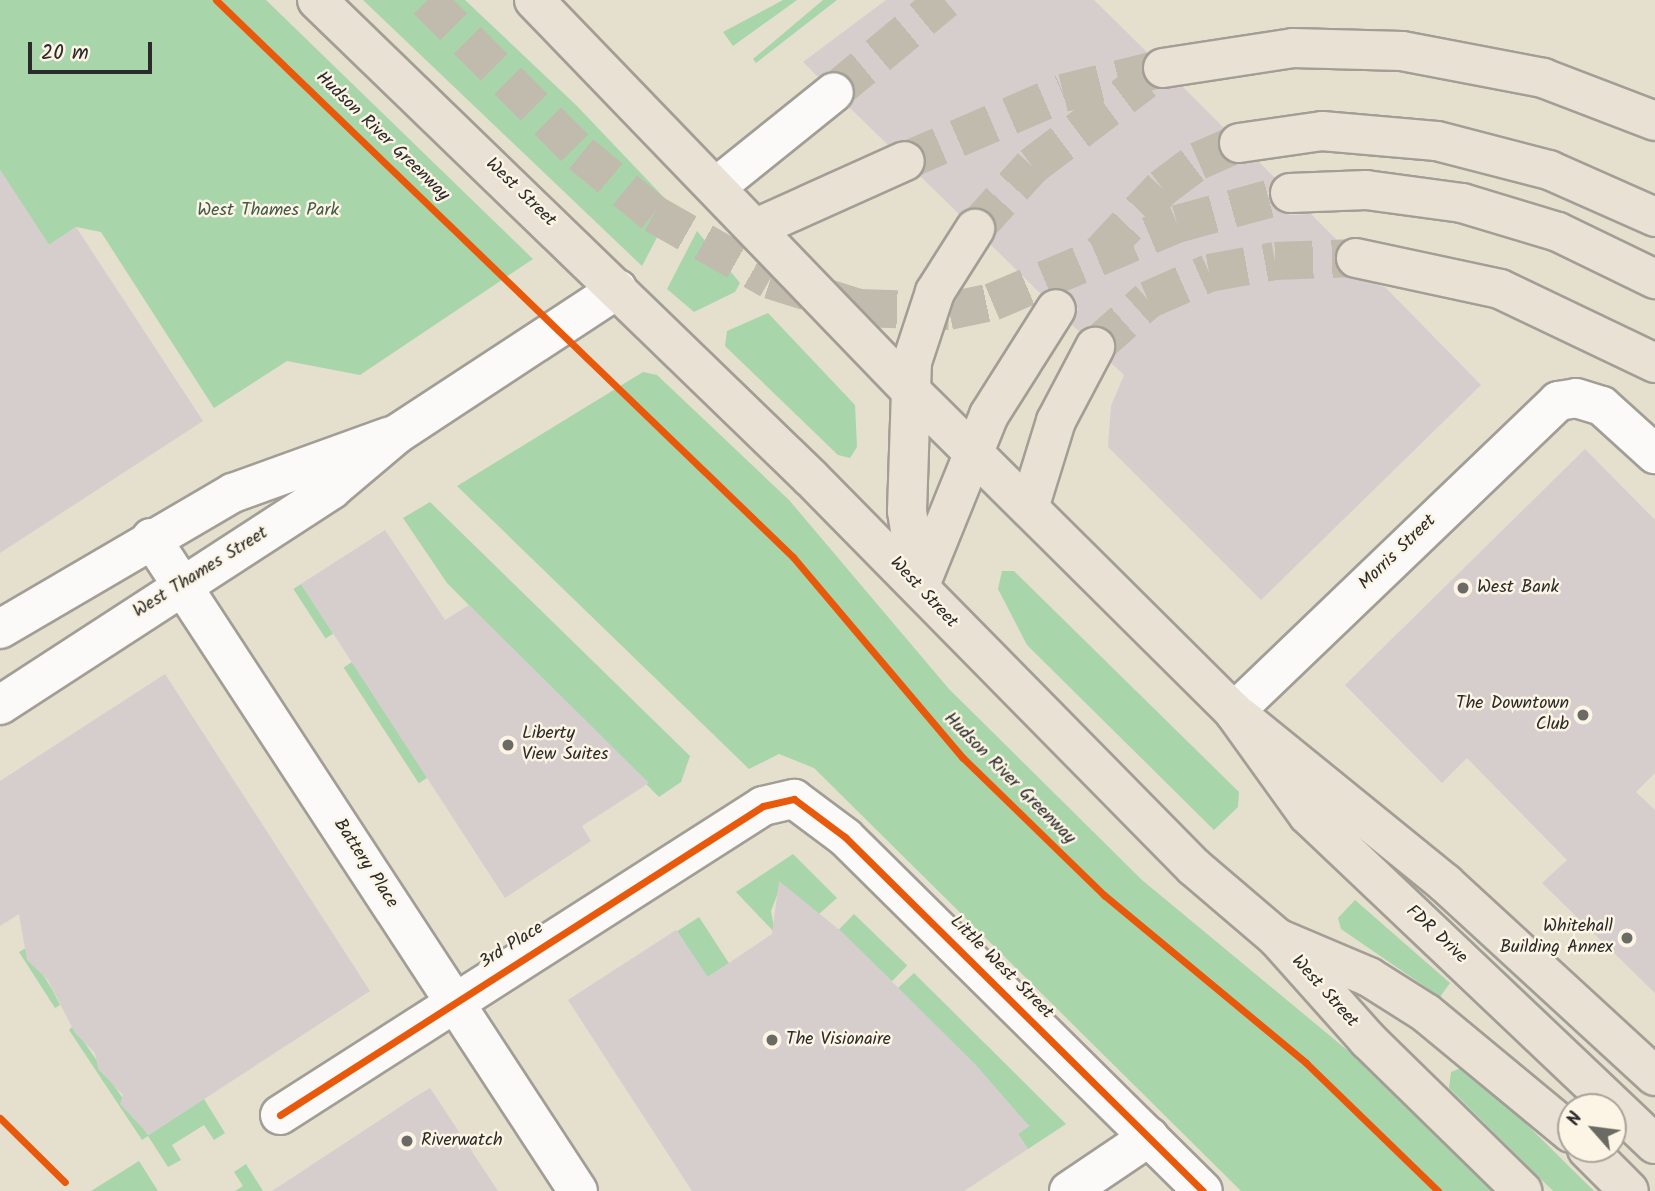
<!DOCTYPE html>
<html>
<head>
<meta charset="utf-8">
<style>
	body { margin:0 }
	#map { position:relative; width:1655px; height:1191px; overflow:hidden; background:#e5dfce; font-family:Kalam,sans-serif }
	div>[style] { position:absolute }
	.green>* { inset:0; background:#a9d5ab; transform-origin:0 0 }
	.building>* { inset:0; background:#d6cdcd }
	.minor-tunnel>* { height:38px; margin-top:-19px; transform-origin:0; background:repeating-linear-gradient(90deg,#c0bbad 0 38px,transparent 0 57px) }
	.highway-tunnel>* { height:38px; margin-top:-19px; transform-origin:0; background:repeating-linear-gradient(90deg,#c0bbad 0 38px,transparent 0 57px) }
	.roads { filter:drop-shadow(2px 0 #a29e95) drop-shadow(-2px 0 #a29e95) drop-shadow(0 2px #a29e95) drop-shadow(0 -2px #a29e95) }
	.minor>* { height:38px; margin:-19px; padding:0 19px; transform-origin:19px; border-radius:19px; background:#fbfaf8 }
	.major>* { height:38px; margin:-19px; padding:0 19px; transform-origin:19px; border-radius:19px; background:#e8e1d4 }
	.highway>* { height:38px; margin:-19px; padding:0 19px; transform-origin:19px; border-radius:19px; background:#e8e1d4 }
	.cycleway>* { height:7px; margin:-3.5px; padding:0 3.5px; transform-origin:3.5px; border-radius:3.5px; background:#e8590c }
	.dots>* { width:19px; height:19px; translate:-50% -50%; box-sizing:border-box; border:4px solid #fcf5e5; border-radius:50% }
	span { translate:-50% -50%; white-space:nowrap; text-align:center; line-height:1.15; -webkit-text-stroke:5px #fcf5e5; paint-order:stroke }
	.street-label { font-size:18px; color:#2b2b2b }
	.park-label { font-size:18px; color:#425b49 }
	.poi-label { font-size:18px; color:#2b2b2b }
	.left { translate:0 -50%; text-align:left }
	.right { translate:-100% -50%; text-align:right }
	.north { position:absolute; left:1557px; top:1093px; width:70px; height:70px; box-sizing:border-box; background:#fcf5e5; border:2px solid #a8a49b; border-radius:50%; rotate:298deg; font-size:19px; font-weight:700; line-height:28px; text-align:center; color:#2b2b2b }
	.north::after { content:''; display:block; margin:auto; width:24px; height:32px; background:#6c6a64; clip-path:polygon(50% 0,100% 100%,50% 72%,0 100%) }
	.scale { position:absolute; left:28px; top:42px; width:124px; height:32px; box-sizing:border-box; border:4px solid #2b2b2b; border-top:0; padding-left:9px; font-size:21px; line-height:24px; white-space:nowrap; color:#2b2b2b; -webkit-text-stroke:5px #fcf5e5; paint-order:stroke }
</style>
</head>
<body>
<div id="map">
	<div class="green">
		<div style="clip-path:polygon(0 0,266px 0,533px 259px,360px 375px,287px 361px,214px 408px,101px 232px,76px 227px,49px 245px,0 170px)"></div>
		<div style="clip-path:polygon(363px 0,465px 0,577px 106px,673px 207px,642px 266px)"></div>
		<div style="clip-path:polygon(783px 0,797px 0,733px 46px,723px 32px)"></div>
		<div style="clip-path:polygon(823px 0,837px 0,756px 63px,753px 59px)"></div>
		<div style="clip-path:polygon(697px 231px,740px 283px,735px 292px,694px 312px,667px 289px)"></div>
		<div style="clip-path:polygon(768px 313px,855px 405px,857px 447px,850px 458px,838px 455px,725px 346px,727px 331px)"></div>
		<div style="clip-path:polygon(643px 372px,657px 375px,789px 500px,949px 689px,1142px 880px,1358px 1059px,1493px 1191px,1241px 1191px,814px 768px,779px 754px,749px 769px,457px 486px)"></div>
		<div style="clip-path:polygon(430px 502px,690px 756px,681px 782px,659px 797px,447px 583px,403px 518px)"></div>
		<div style="clip-path:polygon(1002px 571px,1014px 571px,1239px 792px,1238px 807px,1214px 830px,1027px 645px,998px 589px)"></div>
		<div style="left:301px;top:584px;width:59px;height:9px;rotate:57deg"></div>
		<div style="left:352px;top:662px;width:138px;height:10px;rotate:57deg"></div>
		<div style="clip-path:polygon(793px 854px,837px 898px,819px 914px,779px 890px,771px 911px,775px 933px,736px 892px)"></div>
		<div style="clip-path:polygon(1355px 900px,1450px 983px,1440px 997px,1341px 929px,1338px 918px)"></div>
		<div style="left:854px;top:914px;width:74px;height:22px;rotate:44deg"></div>
		<div style="left:699px;top:917px;width:55px;height:26px;rotate:57deg"></div>
		<div style="clip-path:polygon(26px 948px,52px 989px,60px 1005px,55px 1008px,19px 952px)"></div>
		<div style="clip-path:polygon(914px 973px,1066px 1124px,1028px 1149px,1018px 1134px,1029px 1126px,898px 988px)"></div>
		<div style="clip-path:polygon(73px 1026px,148px 1135px,204px 1099px,225px 1133px,214px 1140px,204px 1125px,172px 1145px,181px 1160px,168px 1167px,148px 1136px,142px 1140px,69px 1030px)"></div>
		<div style="clip-path:polygon(1461px 1068px,1486px 1084px,1594px 1191px,1553px 1191px,1449px 1088px,1451px 1072px)"></div>
		<div style="clip-path:polygon(139px 1161px,158px 1191px,91px 1191px)"></div>
		<div style="clip-path:polygon(246px 1164px,263px 1191px,235px 1191px,243px 1186px,234px 1172px)"></div>
	</div>
	<div class="building">
		<div style="clip-path:polygon(886px 0,1094px 0,1148px 53px,1141px 71px,1146px 82px,1156px 89px,1183px 87px,1224px 128px,1217px 145px,1222px 157px,1232px 163px,1259px 162px,1275px 178px,1268px 193px,1272px 205px,1290px 215px,1311px 214px,1340px 243px,1335px 254px,1341px 274px,1385px 287px,1481px 385px,1261px 600px,1108px 447px,1111px 406px,1124px 375px,1111px 363px,1113px 335px,1095px 325px,1080px 332px,1072px 325px,1078px 309px,1068px 291px,1056px 287px,1041px 294px,991px 245px,997px 229px,987px 211px,975px 207px,959px 214px,920px 176px,927px 163px,918px 144px,888px 145px,849px 107px,856px 89px,851px 78px,831px 70px,818px 77px,803px 62px)"></div>
		<div style="clip-path:polygon(0 170px,49px 245px,76px 227px,203px 421px,0 553px)"></div>
		<div style="clip-path:polygon(1585px 449px,1655px 520px,1655px 773px,1636px 792px,1655px 810px,1655px 993px,1542px 883px,1567px 860px,1467px 758px,1442px 783px,1345px 685px)"></div>
		<div style="clip-path:polygon(385px 530px,445px 620px,469px 605px,649px 783px,582px 826px,591px 841px,505px 898px,301px 584px)"></div>
		<div style="clip-path:polygon(165px 674px,370px 991px,149px 1135px,120px 1104px,123px 1095px,98px 1069px,95px 1053px,75px 1033px,48px 980px,27px 960px,19px 914px,0 926px,0 781px)"></div>
		<div style="clip-path:polygon(779px 881px,842px 932px,975px 1064px,1029px 1126px,1018px 1134px,1028px 1149px,964px 1191px,692px 1191px,568px 1000px,676px 930px,708px 977px,772px 934px)"></div>
		<div style="clip-path:polygon(430px 1088px,498px 1191px,272px 1191px,415px 1097px)"></div>
	</div>
	<div class="minor-tunnel">
		<div style="left:834px;top:92px;width:144px;rotate:-39.7deg"></div>
	</div>
	<div class="highway-tunnel">
		<div style="left:427px;top:0;width:218px;rotate:45deg"></div>
		<div style="left:581px;top:154px;width:94px;rotate:39.4deg"></div>
		<div style="left:654px;top:214px;width:133px;rotate:29.6deg"></div>
		<div style="left:770px;top:280px;width:93px;rotate:17.5deg"></div>
		<div style="left:859px;top:308px;width:90px;rotate:1.9deg"></div>
		<div style="left:949px;top:311px;width:44px;rotate:-11.8deg"></div>
		<div style="left:992px;top:302px;width:201px;rotate:-22.9deg"></div>
		<div style="left:1177px;top:224px;width:117px;rotate:-15.3deg"></div>
		<div style="left:905px;top:161px;width:172px;rotate:-23.3deg"></div>
		<div style="left:1063px;top:93px;width:103px;rotate:-14deg"></div>
		<div style="left:975px;top:229px;width:85px;rotate:-47.9deg"></div>
		<div style="left:1032px;top:166px;width:141px;rotate:-37.2deg"></div>
		<div style="left:1101px;top:253px;width:89px;rotate:-46.8deg"></div>
		<div style="left:1162px;top:188px;width:45px;rotate:-36.9deg"></div>
		<div style="left:1198px;top:161px;width:45px;rotate:-23.7deg"></div>
		<div style="left:1095px;top:347px;width:71px;rotate:-41.6deg"></div>
		<div style="left:1148px;top:300px;width:67px;rotate:-23.9deg"></div>
		<div style="left:1209px;top:273px;width:67px;rotate:-10.3deg"></div>
		<div style="left:1275px;top:261px;width:81px;rotate:-2.1deg"></div>
	</div>
	<div class="roads">
		<div class="minor">
			<div style="left:716px;top:187px;width:151px;rotate:-38.8deg"></div>
			<div style="left:151px;top:538px;width:780px;rotate:56.82deg"></div>
			<div style="left:0;top:629px;width:270px;rotate:-30.3deg"></div>
			<div style="left:233px;top:493px;width:165px;rotate:-19.9deg"></div>
			<div style="left:0;top:705px;width:396px;rotate:-33deg"></div>
			<div style="left:332px;top:489px;width:85px;rotate:-40.2deg"></div>
			<div style="left:397px;top:434px;width:264px;rotate:-33.3deg"></div>
			<div style="left:1234px;top:712px;width:449px;rotate:-43.8deg"></div>
			<div style="left:1558px;top:401px;width:18px;rotate:-9deg"></div>
			<div style="left:1576px;top:398px;width:27px;rotate:17deg"></div>
			<div style="left:1602px;top:406px;width:72px;rotate:42.2deg"></div>
			<div style="left:280px;top:1115px;width:573px;rotate:-32.61deg"></div>
			<div style="left:763px;top:806px;width:32px;rotate:-13deg"></div>
			<div style="left:794px;top:799px;width:64px;rotate:36.7deg"></div>
			<div style="left:845px;top:837px;width:503px;rotate:44.68deg"></div>
			<div style="left:1069px;top:1191px;width:97px;rotate:-34deg"></div>
		</div>
		<div class="major">
			<div style="left:1242px;top:718px;width:262px;rotate:39.1deg"></div>
			<div style="left:1445px;top:883px;width:285px;rotate:42.6deg"></div>
			<div style="left:1277px;top:938px;width:137px;rotate:48.3deg"></div>
			<div style="left:1368px;top:1040px;width:216px;rotate:44.4deg"></div>
		</div>
		<div class="highway">
			<div style="left:317px;top:0;width:687px;rotate:44.06deg"></div>
			<div style="left:811px;top:478px;width:546px;rotate:45.45deg"></div>
			<div style="left:1194px;top:867px;width:109px;rotate:40.5deg"></div>
			<div style="left:1277px;top:938px;width:100px;rotate:23deg"></div>
			<div style="left:1369px;top:977px;width:67px;rotate:32.3deg"></div>
			<div style="left:1426px;top:1013px;width:188px;rotate:39.6deg"></div>
			<div style="left:534px;top:0;width:539px;rotate:46.05deg"></div>
			<div style="left:908px;top:388px;width:460px;rotate:44.8deg"></div>
			<div style="left:1234px;top:712px;width:127px;rotate:54.3deg"></div>
			<div style="left:1308px;top:815px;width:478px;rotate:43.5deg"></div>
			<div style="left:1163px;top:68px;width:132px;rotate:-8.7deg"></div>
			<div style="left:1293px;top:48px;width:109px;rotate:1.6deg"></div>
			<div style="left:1402px;top:51px;width:144px;rotate:10.8deg"></div>
			<div style="left:1543px;top:78px;width:120px;rotate:21deg"></div>
			<div style="left:1239px;top:143px;width:84px;rotate:-8.2deg"></div>
			<div style="left:1322px;top:131px;width:115px;rotate:5deg"></div>
			<div style="left:1437px;top:141px;width:116px;rotate:14.5deg"></div>
			<div style="left:1549px;top:170px;width:116px;rotate:23.9deg"></div>
			<div style="left:1290px;top:193px;width:76px;rotate:-2.3deg"></div>
			<div style="left:1366px;top:190px;width:97px;rotate:7.7deg"></div>
			<div style="left:1462px;top:203px;width:100px;rotate:16.8deg"></div>
			<div style="left:1558px;top:232px;width:108px;rotate:25.9deg"></div>
			<div style="left:756px;top:228px;width:163px;rotate:-24.2deg"></div>
			<div style="left:1356px;top:258px;width:147px;rotate:12.1deg"></div>
			<div style="left:1500px;top:289px;width:172px;rotate:25.5deg"></div>
			<div style="left:1030px;top:505px;width:88px;rotate:-72.8deg"></div>
			<div style="left:1056px;top:421px;width:84px;rotate:-62.2deg"></div>
			<div style="left:920px;top:585px;width:183px;rotate:-67.9deg"></div>
			<div style="left:989px;top:415px;width:125px;rotate:-57.7deg"></div>
			<div style="left:919px;top:587px;width:77px;rotate:-99deg"></div>
			<div style="left:907px;top:511px;width:149px;rotate:-88.1deg"></div>
			<div style="left:912px;top:362px;width:74px;rotate:-71.8deg"></div>
			<div style="left:935px;top:292px;width:75px;rotate:-57.6deg"></div>
			<div style="left:1587px;top:1149px;width:59px;rotate:45deg"></div>
		</div>
	</div>
	<div class="cycleway">
		<div style="left:216px;top:0;width:802px;rotate:43.99deg"></div>
		<div style="left:793px;top:557px;width:263px;rotate:49.8deg"></div>
		<div style="left:963px;top:758px;width:197px;rotate:44.2deg"></div>
		<div style="left:1104px;top:895px;width:263px;rotate:39.7deg"></div>
		<div style="left:1306px;top:1063px;width:184px;rotate:44.1deg"></div>
		<div style="left:280px;top:1115px;width:573px;rotate:-32.61deg"></div>
		<div style="left:763px;top:806px;width:32px;rotate:-13deg"></div>
		<div style="left:794px;top:799px;width:64px;rotate:36.7deg"></div>
		<div style="left:845px;top:837px;width:503px;rotate:44.68deg"></div>
		<div style="left:0;top:1118px;width:91px;rotate:44.6deg"></div>
	</div>
	<div class="dots">
		<div style="left:1463px;top:588px;background:#6c6a64"></div>
		<div style="left:1583px;top:715px;background:#6c6a64"></div>
		<div style="left:508px;top:745px;background:#6c6a64"></div>
		<div style="left:1627px;top:938px;background:#6c6a64"></div>
		<div style="left:772px;top:1040px;background:#6c6a64"></div>
		<div style="left:407px;top:1141px;background:#6c6a64"></div>
	</div>
	<div class="street-label">
		<span style="left:382px;top:137px;rotate:44deg">Hudson River Greenway</span>
		<span style="left:520px;top:193px;rotate:44deg">West Street</span>
		<span style="left:1398px;top:553px;rotate:-44deg">Morris Street</span>
		<span style="left:201px;top:573px;rotate:-32deg">West Thames Street</span>
		<span style="left:923px;top:593px;rotate:47deg">West Street</span>
		<span style="left:1009px;top:779px;rotate:45deg">Hudson River Greenway</span>
		<span style="left:365px;top:864px;rotate:57deg">Battery Place</span>
		<span style="left:1436px;top:935px;rotate:43deg">FDR Drive</span>
		<span style="left:512px;top:946px;rotate:-32deg">3rd Place</span>
		<span style="left:1001px;top:968px;rotate:45deg">Little West Street</span>
		<span style="left:1324px;top:992px;rotate:48deg">West Street</span>
	</div>
	<div class="park-label">
		<span style="left:268px;top:211px">West Thames Park</span>
	</div>
	<div class="poi-label">
		<span class="left" style="left:1477px;top:588px">West Bank</span>
		<span class="right" style="left:1569px;top:715px">The Downtown<br>Club</span>
		<span class="left" style="left:522px;top:745px">Liberty<br>View Suites</span>
		<span class="right" style="left:1613px;top:938px">Whitehall<br>Building Annex</span>
		<span class="left" style="left:786px;top:1040px">The Visionaire</span>
		<span class="left" style="left:421px;top:1141px">Riverwatch</span>
	</div>
	<div class="north">N</div>
	<div class="scale">20 m</div>
</div>
</body>
</html>
